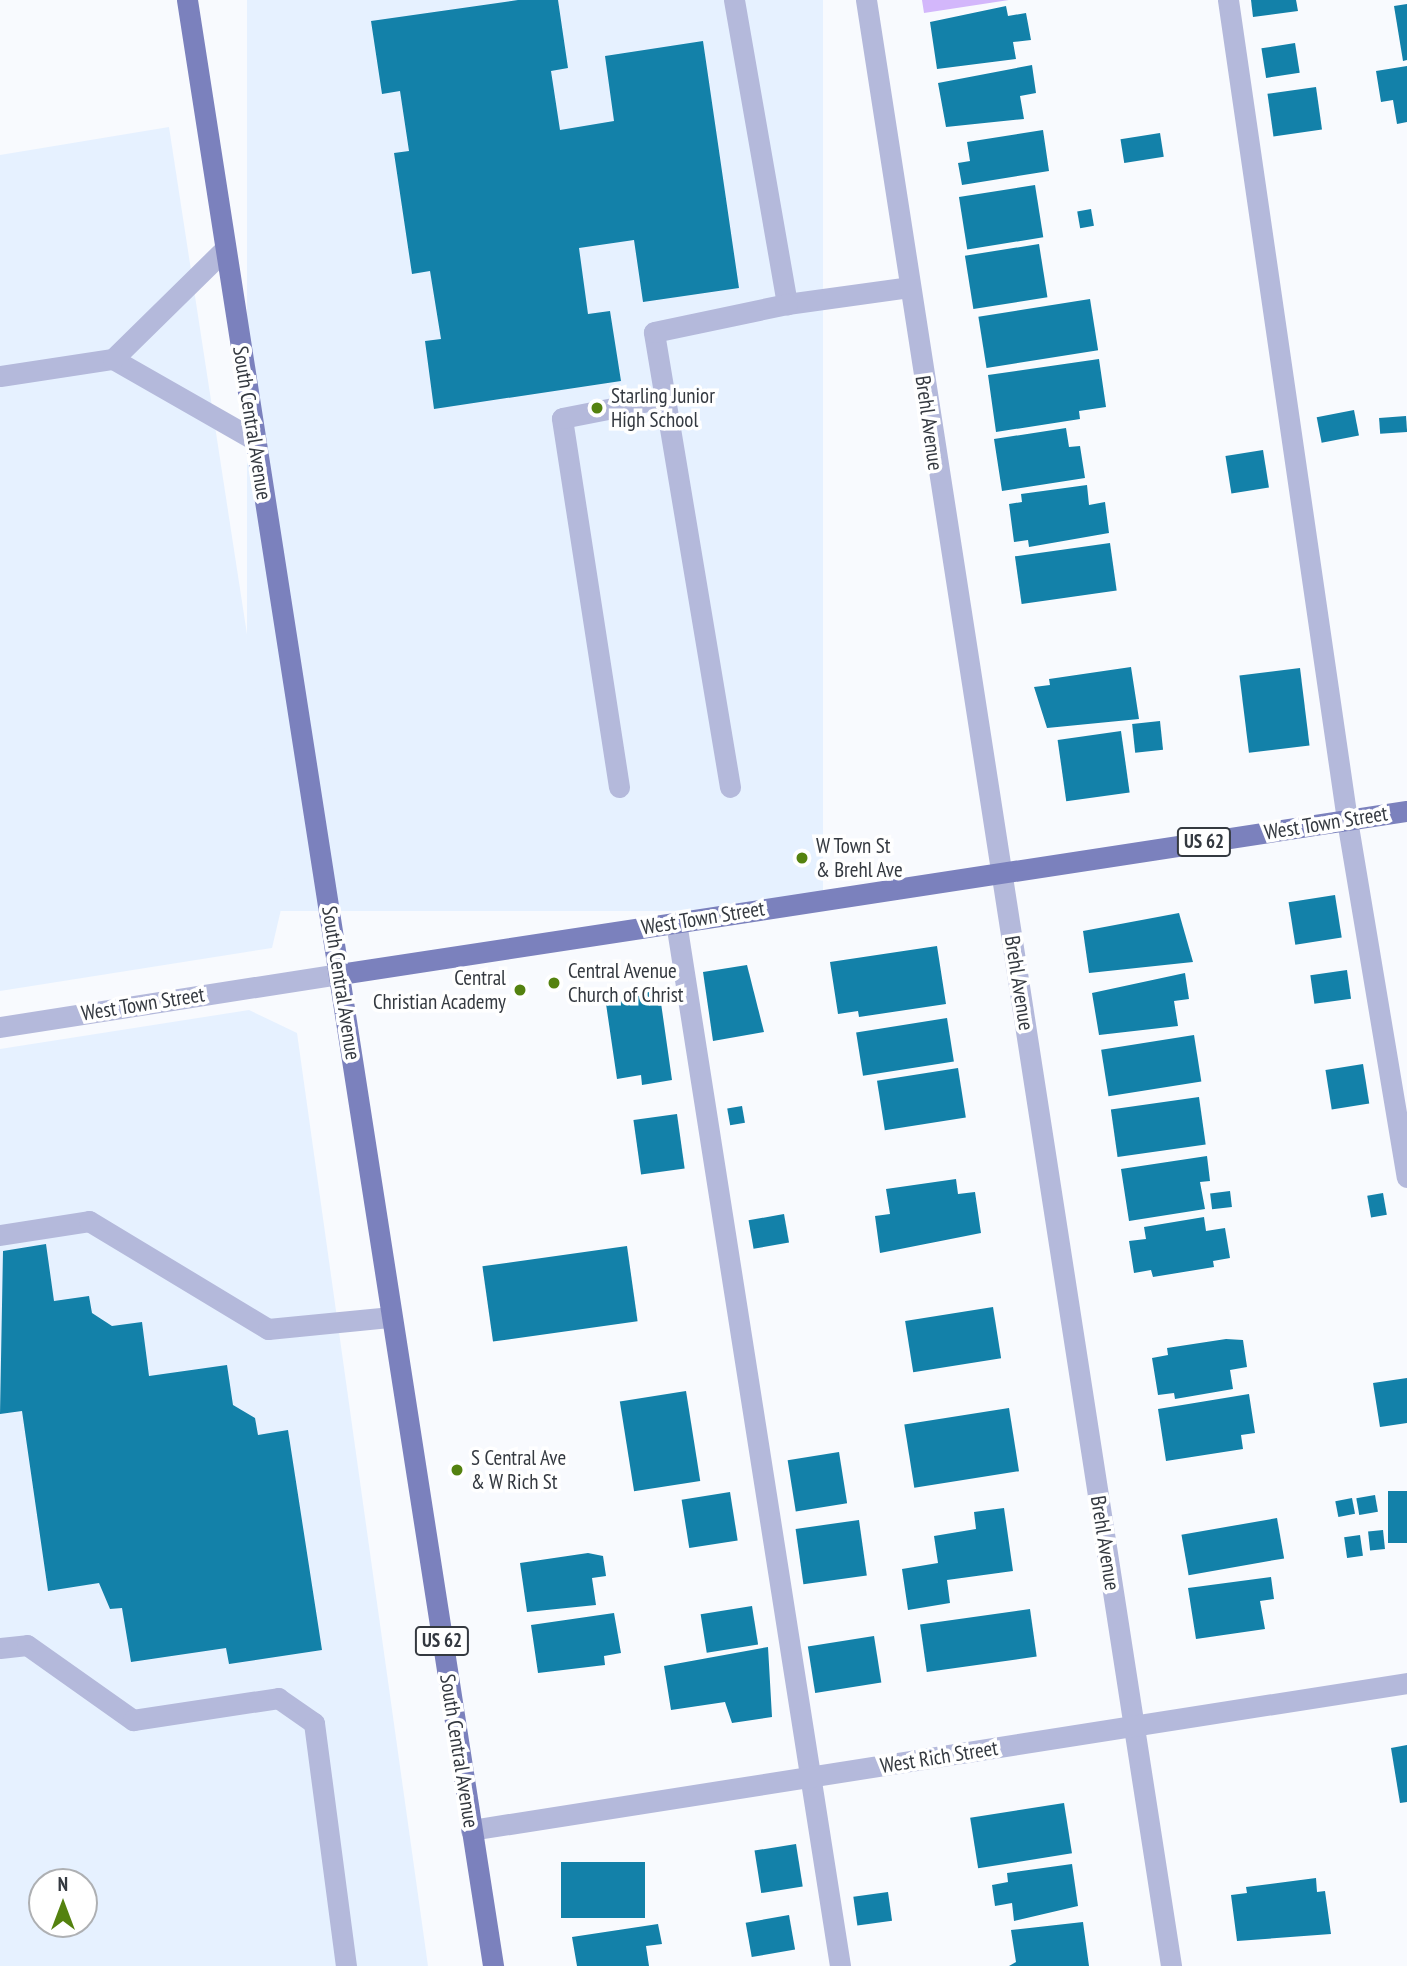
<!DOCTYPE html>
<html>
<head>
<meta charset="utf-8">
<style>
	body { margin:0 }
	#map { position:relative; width:1407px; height:1966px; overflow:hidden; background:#f8fafe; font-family:"PT Sans Narrow",sans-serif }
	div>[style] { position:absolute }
	.built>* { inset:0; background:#e6f1ff; transform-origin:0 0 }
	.green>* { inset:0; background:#d3b7fb }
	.building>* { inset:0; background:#1381a9; transform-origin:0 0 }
	.minor>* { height:21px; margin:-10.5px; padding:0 10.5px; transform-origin:10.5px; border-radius:10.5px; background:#b4b9db }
	.major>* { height:21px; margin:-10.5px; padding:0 10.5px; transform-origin:10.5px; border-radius:10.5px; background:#7b81bd }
	.dots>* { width:19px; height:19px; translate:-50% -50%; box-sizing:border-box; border:4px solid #fff; border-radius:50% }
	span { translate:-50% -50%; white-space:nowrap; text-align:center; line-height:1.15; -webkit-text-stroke:7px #fff; paint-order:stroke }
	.shield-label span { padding:2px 5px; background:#fff; border:2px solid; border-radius:5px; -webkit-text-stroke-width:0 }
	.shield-label { font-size:19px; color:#343940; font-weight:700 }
	.poi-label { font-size:21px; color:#343940 }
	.left { translate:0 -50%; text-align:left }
	.right { translate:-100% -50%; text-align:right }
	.street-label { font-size:21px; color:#343940 }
	.north { position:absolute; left:28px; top:1868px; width:70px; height:70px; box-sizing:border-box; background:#fff; border:2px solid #aeb0b3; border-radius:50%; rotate:0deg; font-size:19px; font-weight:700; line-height:28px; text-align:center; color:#343940 }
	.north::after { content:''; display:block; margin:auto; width:24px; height:32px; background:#54820f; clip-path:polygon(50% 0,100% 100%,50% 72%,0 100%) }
</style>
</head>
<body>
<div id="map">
	<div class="built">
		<div style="left:247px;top:0;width:576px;height:911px"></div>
		<div style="clip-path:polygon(169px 127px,286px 888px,272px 948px,0 991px,0 155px)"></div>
		<div style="clip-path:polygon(evenodd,249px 1010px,297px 1033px,428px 1966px,0 1966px,0 1049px,249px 1010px,42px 1882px,84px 1882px,84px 1924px,42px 1924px,42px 1882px)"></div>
	</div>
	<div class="green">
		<div style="clip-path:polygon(922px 0,1009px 0,924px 13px)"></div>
	</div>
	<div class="building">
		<div style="clip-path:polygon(518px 0,558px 0,568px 68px,551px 71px,560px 130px,614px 121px,605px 56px,703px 41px,739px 288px,643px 302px,634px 240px,579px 248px,588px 314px,610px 311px,621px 381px,434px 409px,425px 341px,441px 339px,430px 271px,412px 274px,394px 153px,409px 151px,400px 91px,382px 94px,371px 21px)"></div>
		<div style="clip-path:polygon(1251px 0,1296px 0,1298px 11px,1253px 17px)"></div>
		<div style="clip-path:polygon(1407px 4px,1407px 60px,1403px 61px,1394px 6px)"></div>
		<div style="clip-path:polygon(1006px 6px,1008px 16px,1026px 13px,1031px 40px,1013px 42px,1016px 59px,937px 69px,930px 22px)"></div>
		<div style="left:1295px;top:43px;width:30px;height:34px;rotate:81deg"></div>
		<div style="clip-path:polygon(1032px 65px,1036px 93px,1020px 96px,1024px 119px,946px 127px,938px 83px)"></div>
		<div style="clip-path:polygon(1407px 66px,1407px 122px,1397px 124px,1393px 100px,1381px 102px,1376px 71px)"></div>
		<div style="left:1316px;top:87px;width:43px;height:49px;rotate:82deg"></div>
		<div style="clip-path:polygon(1043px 130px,1049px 171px,962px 185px,958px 163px,970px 161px,967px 142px)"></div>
		<div style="left:1160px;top:133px;width:24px;height:40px;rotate:81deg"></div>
		<div style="left:1035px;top:185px;width:53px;height:77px;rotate:81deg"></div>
		<div style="left:1091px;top:209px;width:17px;height:14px;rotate:80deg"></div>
		<div style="left:1039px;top:244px;width:54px;height:75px;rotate:81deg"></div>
		<div style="left:1090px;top:299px;width:52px;height:113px;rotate:81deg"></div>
		<div style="clip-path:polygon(1099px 359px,1106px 407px,1079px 411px,1080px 419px,996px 432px,988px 375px)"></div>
		<div style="left:1354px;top:410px;width:26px;height:38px;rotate:79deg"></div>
		<div style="left:1406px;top:416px;width:16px;height:27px;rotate:86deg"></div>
		<div style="clip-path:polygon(1066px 428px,1069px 447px,1080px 446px,1085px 478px,1002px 491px,994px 439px)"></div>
		<div style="left:1263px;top:450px;width:38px;height:38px;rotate:81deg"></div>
		<div style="clip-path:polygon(1087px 485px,1089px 505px,1105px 502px,1109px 533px,1029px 547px,1028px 540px,1014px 542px,1009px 504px,1022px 502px,1021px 494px)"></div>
		<div style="left:1110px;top:543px;width:48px;height:96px;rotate:82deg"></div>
		<div style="clip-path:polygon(1131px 667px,1139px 719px,1047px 728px,1034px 687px,1050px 685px,1049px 679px)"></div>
		<div style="left:1300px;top:668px;width:78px;height:61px;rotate:83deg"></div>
		<div style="left:1160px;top:721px;width:29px;height:28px;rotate:84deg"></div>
		<div style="left:1121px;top:731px;width:62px;height:64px;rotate:82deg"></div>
		<div style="left:1335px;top:895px;width:43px;height:47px;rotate:81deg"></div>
		<div style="clip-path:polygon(1179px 913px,1193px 962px,1089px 973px,1083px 931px)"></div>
		<div style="clip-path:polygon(937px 946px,946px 1004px,859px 1017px,858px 1011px,838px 1014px,830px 962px)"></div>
		<div style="clip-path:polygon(747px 965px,764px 1032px,713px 1041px,703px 972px)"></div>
		<div style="left:1347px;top:970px;width:29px;height:37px;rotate:82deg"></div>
		<div style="clip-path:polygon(1185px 973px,1189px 999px,1174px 1001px,1178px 1026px,1099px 1035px,1092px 993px)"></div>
		<div style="clip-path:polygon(659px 989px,672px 1080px,642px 1085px,641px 1075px,617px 1079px,605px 997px)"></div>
		<div style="left:947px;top:1018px;width:44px;height:92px;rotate:81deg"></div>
		<div style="left:1194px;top:1035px;width:47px;height:94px;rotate:81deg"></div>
		<div style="left:1363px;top:1064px;width:40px;height:38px;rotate:81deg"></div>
		<div style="left:958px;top:1068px;width:50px;height:82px;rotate:81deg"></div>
		<div style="left:1199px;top:1097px;width:48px;height:89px;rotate:82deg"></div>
		<div style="left:742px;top:1106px;width:17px;height:15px;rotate:80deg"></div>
		<div style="left:677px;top:1114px;width:55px;height:44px;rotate:82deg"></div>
		<div style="clip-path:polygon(1207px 1156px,1210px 1181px,1200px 1182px,1205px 1209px,1129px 1221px,1121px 1169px)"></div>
		<div style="clip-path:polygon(956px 1179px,958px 1194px,975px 1192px,981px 1233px,880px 1253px,875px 1216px,890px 1214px,886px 1189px)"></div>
		<div style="left:1230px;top:1191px;width:16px;height:20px;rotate:83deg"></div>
		<div style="left:1383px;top:1193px;width:22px;height:16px;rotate:80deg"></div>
		<div style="left:784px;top:1214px;width:29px;height:36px;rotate:80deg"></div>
		<div style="clip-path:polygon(1204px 1217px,1206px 1231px,1225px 1228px,1230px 1258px,1213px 1261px,1214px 1267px,1153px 1277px,1151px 1270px,1134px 1273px,1129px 1241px,1146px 1239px,1144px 1227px)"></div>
		<div style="clip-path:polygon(46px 1244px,54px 1301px,89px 1296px,92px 1313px,112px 1326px,142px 1322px,149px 1376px,227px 1365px,233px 1405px,255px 1418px,258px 1435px,288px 1430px,322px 1650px,229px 1664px,226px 1648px,131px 1662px,122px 1608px,110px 1609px,99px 1583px,48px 1591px,22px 1411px,0 1414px,3px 1251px)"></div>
		<div style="left:627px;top:1246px;width:76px;height:146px;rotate:82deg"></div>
		<div style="left:993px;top:1307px;width:52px;height:89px;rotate:81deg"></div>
		<div style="clip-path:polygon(1226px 1339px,1243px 1340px,1247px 1367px,1230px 1370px,1233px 1389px,1175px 1399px,1174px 1393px,1158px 1395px,1152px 1358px,1168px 1355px,1167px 1348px)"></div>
		<div style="clip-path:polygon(1407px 1378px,1407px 1423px,1380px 1427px,1373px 1383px)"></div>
		<div style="left:686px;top:1391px;width:91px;height:67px;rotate:81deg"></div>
		<div style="clip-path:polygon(1249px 1394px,1255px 1433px,1241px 1435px,1243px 1449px,1166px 1461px,1158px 1409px)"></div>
		<div style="left:1009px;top:1408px;width:64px;height:106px;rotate:81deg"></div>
		<div style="left:839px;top:1452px;width:52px;height:52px;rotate:81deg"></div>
		<div style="left:1407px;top:1491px;width:52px;height:19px;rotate:90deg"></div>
		<div style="left:730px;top:1492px;width:49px;height:49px;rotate:81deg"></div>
		<div style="left:1375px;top:1495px;width:17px;height:19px;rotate:80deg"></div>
		<div style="left:1352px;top:1498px;width:16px;height:17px;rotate:79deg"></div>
		<div style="clip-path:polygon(1004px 1508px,1013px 1571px,947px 1580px,950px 1603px,908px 1610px,902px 1569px,938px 1563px,934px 1536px,976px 1529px,974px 1512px)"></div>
		<div style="left:1277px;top:1518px;width:41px;height:97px;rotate:80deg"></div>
		<div style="left:859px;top:1520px;width:56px;height:64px;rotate:82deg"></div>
		<div style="left:1383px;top:1530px;width:19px;height:15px;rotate:84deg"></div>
		<div style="left:1360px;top:1535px;width:21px;height:16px;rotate:82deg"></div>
		<div style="clip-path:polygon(588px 1553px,603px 1556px,606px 1576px,592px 1578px,596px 1605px,527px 1612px,520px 1563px)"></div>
		<div style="clip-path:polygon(1271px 1577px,1274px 1599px,1260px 1601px,1265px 1629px,1196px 1639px,1188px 1588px)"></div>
		<div style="left:752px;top:1606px;width:39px;height:52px;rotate:81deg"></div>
		<div style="left:1030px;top:1609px;width:48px;height:111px;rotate:82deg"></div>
		<div style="clip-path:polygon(614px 1613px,621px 1653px,604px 1656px,605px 1665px,538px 1673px,531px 1625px)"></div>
		<div style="left:874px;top:1636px;width:47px;height:67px;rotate:81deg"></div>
		<div style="clip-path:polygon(768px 1647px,772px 1717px,732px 1723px,725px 1702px,671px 1710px,664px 1666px)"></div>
		<div style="clip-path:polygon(1407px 1745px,1407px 1802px,1400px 1803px,1391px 1748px)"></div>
		<div style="left:1064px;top:1803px;width:51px;height:95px;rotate:81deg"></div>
		<div style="left:796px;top:1844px;width:43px;height:42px;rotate:81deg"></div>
		<div style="left:645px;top:1862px;width:56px;height:84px;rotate:90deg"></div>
		<div style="clip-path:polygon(1072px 1864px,1078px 1906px,1014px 1921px,1012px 1903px,995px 1906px,992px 1885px,1008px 1882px,1007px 1873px)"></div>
		<div style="clip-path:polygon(1316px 1878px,1317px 1892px,1325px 1891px,1331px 1934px,1237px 1941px,1231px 1895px,1247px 1893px,1246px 1887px)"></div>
		<div style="left:888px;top:1892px;width:29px;height:35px;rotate:82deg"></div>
		<div style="left:789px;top:1915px;width:35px;height:44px;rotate:80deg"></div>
		<div style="clip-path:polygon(1083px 1922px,1089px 1966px,1009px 1966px,1016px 1962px,1011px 1930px)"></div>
		<div style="clip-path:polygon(658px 1924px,662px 1944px,646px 1946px,649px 1966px,577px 1966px,572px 1937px)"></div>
	</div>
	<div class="minor">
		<div style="left:734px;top:0;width:309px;rotate:80.1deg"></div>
		<div style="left:787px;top:304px;width:123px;rotate:-7.9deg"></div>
		<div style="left:866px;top:0;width:1990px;rotate:81.18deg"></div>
		<div style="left:1228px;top:0;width:829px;rotate:81.74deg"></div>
		<div style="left:1347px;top:820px;width:362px;rotate:80.5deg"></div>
		<div style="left:113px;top:359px;width:163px;rotate:29.7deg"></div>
		<div style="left:0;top:376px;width:114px;rotate:-8.6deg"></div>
		<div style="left:113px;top:359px;width:157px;rotate:-44.5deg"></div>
		<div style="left:619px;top:787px;width:373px;rotate:-98.8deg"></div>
		<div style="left:562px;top:418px;width:104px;rotate:-11.1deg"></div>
		<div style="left:730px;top:787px;width:461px;rotate:-99.5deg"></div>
		<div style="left:654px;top:332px;width:136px;rotate:-11.9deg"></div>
		<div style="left:676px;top:922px;width:1057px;rotate:81.07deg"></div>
		<div style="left:0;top:1027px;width:344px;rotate:-8.9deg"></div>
		<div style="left:0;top:1235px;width:90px;rotate:-8.9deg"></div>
		<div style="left:89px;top:1221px;width:209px;rotate:31.1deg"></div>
		<div style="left:268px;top:1329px;width:124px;rotate:-5.6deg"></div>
		<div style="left:0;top:1648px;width:27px;rotate:-6deg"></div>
		<div style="left:27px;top:1645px;width:130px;rotate:35.3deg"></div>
		<div style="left:133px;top:1720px;width:147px;rotate:-8.6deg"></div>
		<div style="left:278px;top:1698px;width:44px;rotate:34.8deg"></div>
		<div style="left:314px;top:1723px;width:245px;rotate:82.5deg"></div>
		<div style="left:471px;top:1830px;width:947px;rotate:-8.93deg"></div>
	</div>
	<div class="major">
		<div style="left:187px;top:0;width:1990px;rotate:81.15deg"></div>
		<div style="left:340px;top:974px;width:1079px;rotate:-8.69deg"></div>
	</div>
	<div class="dots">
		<div style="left:597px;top:408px;background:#54820f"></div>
		<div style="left:802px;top:858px;background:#54820f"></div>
		<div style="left:554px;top:983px;background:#54820f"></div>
		<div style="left:520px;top:990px;background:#54820f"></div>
		<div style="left:457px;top:1470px;background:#54820f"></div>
	</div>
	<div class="shield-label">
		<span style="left:1204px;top:842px">US 62</span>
		<span style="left:442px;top:1641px">US 62</span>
	</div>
	<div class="poi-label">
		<span class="left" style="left:611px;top:408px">Starling Junior<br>High School</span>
		<span class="left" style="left:816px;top:858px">W Town St<br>&amp; Brehl Ave</span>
		<span class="left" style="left:568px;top:983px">Central Avenue<br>Church of Christ</span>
		<span class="right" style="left:506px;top:990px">Central<br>Christian Academy</span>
		<span class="left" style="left:471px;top:1470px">S Central Ave<br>&amp; W Rich St</span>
	</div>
	<div class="street-label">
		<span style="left:252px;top:423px;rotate:81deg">South Central Avenue</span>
		<span style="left:929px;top:423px;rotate:82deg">Brehl Avenue</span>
		<span style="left:1326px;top:823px;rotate:-9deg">West Town Street</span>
		<span style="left:703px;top:918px;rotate:-9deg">West Town Street</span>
		<span style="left:341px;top:983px;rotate:81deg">South Central Avenue</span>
		<span style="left:1019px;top:983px;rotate:81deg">Brehl Avenue</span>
		<span style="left:143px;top:1004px;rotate:-9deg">West Town Street</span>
		<span style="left:1105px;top:1543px;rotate:81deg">Brehl Avenue</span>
		<span style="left:459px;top:1751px;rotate:81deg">South Central Avenue</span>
		<span style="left:939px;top:1757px;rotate:-9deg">West Rich Street</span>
	</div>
	<div class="north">N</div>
</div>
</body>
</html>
